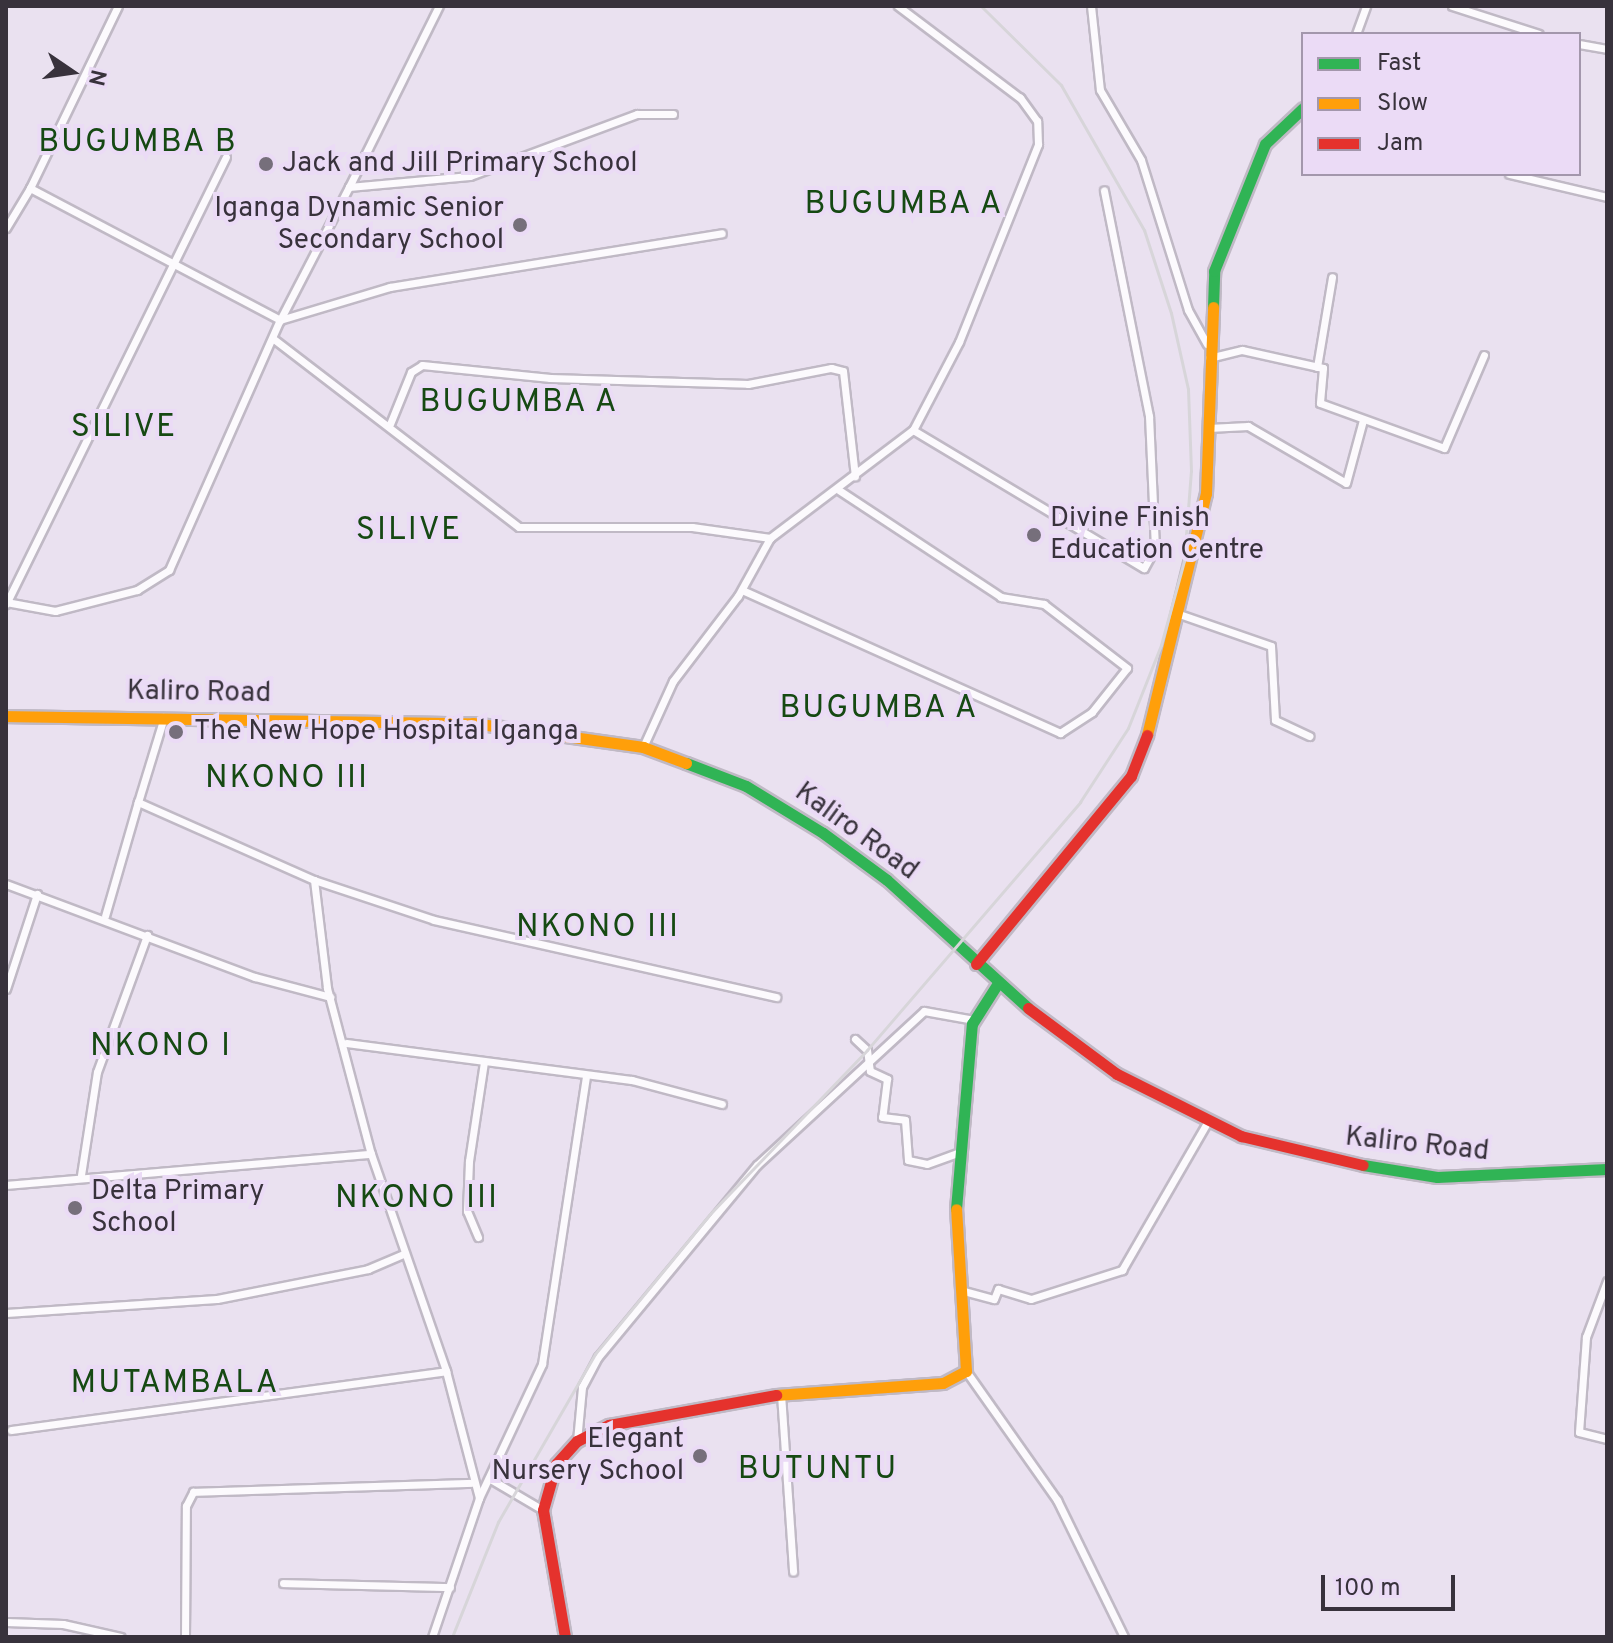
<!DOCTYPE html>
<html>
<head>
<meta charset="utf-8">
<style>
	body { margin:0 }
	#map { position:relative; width:1613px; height:1643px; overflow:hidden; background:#eae1f0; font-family:Overpass,sans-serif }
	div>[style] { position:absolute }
	.roads { filter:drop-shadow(2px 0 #c0b9c5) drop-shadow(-2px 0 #c0b9c5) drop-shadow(0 2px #c0b9c5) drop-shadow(0 -2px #c0b9c5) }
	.street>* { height:7px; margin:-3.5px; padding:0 3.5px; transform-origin:3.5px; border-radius:3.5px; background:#fcfafd }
	.fast>* { height:11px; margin:-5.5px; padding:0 5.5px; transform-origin:5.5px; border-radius:5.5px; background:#30b455 }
	.slow>* { height:11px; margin:-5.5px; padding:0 5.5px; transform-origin:5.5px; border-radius:5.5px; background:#ff9f0a }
	.jam>* { height:11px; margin:-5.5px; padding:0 5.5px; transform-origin:5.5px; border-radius:5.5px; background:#e5322d }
	.rail>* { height:3px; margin:-1.5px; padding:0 1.5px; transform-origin:1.5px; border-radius:1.5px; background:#d7d5d9 }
	.dots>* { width:22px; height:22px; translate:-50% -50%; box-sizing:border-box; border:4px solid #ebdbf6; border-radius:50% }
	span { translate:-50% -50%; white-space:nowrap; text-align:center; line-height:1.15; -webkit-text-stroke:8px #ebdbf6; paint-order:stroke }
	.poi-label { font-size:28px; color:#38323c }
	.left { translate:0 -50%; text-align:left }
	.right { translate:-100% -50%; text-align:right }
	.street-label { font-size:28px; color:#38323c }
	.quarter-label { font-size:32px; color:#164913; letter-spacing:2px }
	.frame { position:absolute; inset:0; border:8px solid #38323c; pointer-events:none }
	.legend { position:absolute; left:1301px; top:32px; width:280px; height:144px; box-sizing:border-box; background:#ebdbf6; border:2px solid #a397ac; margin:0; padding:10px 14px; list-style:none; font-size:24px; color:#38323c }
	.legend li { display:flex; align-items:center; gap:16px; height:40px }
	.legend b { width:40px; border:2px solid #a397ac }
	.north { position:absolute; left:32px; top:32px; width:80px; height:80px; -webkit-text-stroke:6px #ebdbf6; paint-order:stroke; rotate:103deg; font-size:22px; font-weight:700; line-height:32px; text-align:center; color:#38323c }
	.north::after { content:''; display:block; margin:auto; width:28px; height:36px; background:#38323c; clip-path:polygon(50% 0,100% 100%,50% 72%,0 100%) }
	.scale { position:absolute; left:1321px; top:1575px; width:134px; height:36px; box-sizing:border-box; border:4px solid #38323c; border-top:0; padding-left:10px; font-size:24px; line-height:28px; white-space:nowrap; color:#38323c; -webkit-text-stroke:6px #ebdbf6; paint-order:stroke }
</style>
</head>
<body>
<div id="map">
	<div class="roads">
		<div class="street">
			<div style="left:1091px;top:6px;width:84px;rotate:83.9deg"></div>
			<div style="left:1100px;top:90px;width:81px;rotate:59.6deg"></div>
			<div style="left:1141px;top:160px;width:157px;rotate:72.6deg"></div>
			<div style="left:1188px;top:310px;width:39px;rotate:61deg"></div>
			<div style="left:1452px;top:6px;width:91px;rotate:17.8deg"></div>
			<div style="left:1356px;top:34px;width:30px;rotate:-70deg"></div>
			<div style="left:1579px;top:44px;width:28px;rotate:10deg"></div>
			<div style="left:1509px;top:174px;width:101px;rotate:13.2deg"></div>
			<div style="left:349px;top:187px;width:202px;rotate:-63.6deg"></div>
			<div style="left:30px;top:188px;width:202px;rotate:-64.2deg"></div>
			<div style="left:6px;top:228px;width:47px;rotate:-59deg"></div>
			<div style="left:30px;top:188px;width:283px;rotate:27.8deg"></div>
			<div style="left:280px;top:320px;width:115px;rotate:-16.7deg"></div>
			<div style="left:390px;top:287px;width:336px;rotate:-9.2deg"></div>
			<div style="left:275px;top:340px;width:307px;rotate:37.5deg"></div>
			<div style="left:519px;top:527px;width:173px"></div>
			<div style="left:692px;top:527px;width:79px;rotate:8deg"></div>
			<div style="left:1209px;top:358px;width:34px;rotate:-14deg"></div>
			<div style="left:1242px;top:350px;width:83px;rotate:12.5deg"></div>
			<div style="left:1323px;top:368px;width:35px;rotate:95deg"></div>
			<div style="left:1320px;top:403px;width:132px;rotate:19.9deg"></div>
			<div style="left:1444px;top:448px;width:101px;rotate:-66.7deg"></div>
			<div style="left:1317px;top:367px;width:91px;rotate:-80.5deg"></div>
			<div style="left:390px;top:424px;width:56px;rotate:-68deg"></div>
			<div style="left:411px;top:372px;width:13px;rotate:-32deg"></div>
			<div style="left:422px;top:365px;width:129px;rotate:5.8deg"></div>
			<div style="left:550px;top:378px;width:198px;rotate:1.7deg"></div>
			<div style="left:748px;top:384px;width:85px;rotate:-10.9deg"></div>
			<div style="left:831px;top:368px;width:12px;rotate:14deg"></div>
			<div style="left:843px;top:371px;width:106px;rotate:83.5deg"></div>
			<div style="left:1208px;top:428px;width:40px;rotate:-2.9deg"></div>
			<div style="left:1248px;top:426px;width:113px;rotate:30.2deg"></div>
			<div style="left:1346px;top:483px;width:65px;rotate:-74.9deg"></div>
			<div style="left:913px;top:430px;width:269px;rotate:30.9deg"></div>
			<div style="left:1144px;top:568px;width:23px;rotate:-61deg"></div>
			<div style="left:1155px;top:548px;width:132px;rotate:-92.6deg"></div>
			<div style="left:1149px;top:416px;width:230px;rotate:-101.3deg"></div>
			<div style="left:742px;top:590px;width:349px;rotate:24.2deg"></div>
			<div style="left:1060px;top:733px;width:38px;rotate:-33deg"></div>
			<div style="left:1092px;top:712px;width:56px;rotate:-51.5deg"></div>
			<div style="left:1127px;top:668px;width:105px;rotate:-142.4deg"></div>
			<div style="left:1044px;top:604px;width:44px;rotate:-170.8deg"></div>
			<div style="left:1001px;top:597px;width:194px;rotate:-146.6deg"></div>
			<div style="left:6px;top:602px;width:50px;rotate:10.4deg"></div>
			<div style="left:55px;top:611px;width:85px;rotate:-14.4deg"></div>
			<div style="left:137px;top:590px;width:38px;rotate:-32deg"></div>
			<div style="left:169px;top:570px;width:274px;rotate:-66.1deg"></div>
			<div style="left:280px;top:320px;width:150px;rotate:-62.6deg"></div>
			<div style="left:349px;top:187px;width:121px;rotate:-5.2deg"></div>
			<div style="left:470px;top:176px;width:178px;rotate:-20.4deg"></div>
			<div style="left:637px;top:114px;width:36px"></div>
			<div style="left:6px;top:604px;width:498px;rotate:-63.8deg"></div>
			<div style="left:1182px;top:615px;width:94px;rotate:19.2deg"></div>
			<div style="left:1271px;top:646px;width:74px;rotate:86.9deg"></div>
			<div style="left:1275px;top:720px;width:38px;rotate:25deg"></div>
			<div style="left:164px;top:717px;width:89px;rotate:107deg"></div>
			<div style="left:138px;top:802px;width:193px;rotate:23.9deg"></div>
			<div style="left:314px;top:880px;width:126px;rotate:18.4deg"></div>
			<div style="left:434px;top:920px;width:351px;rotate:12.7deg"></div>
			<div style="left:643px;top:747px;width:72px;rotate:-65.6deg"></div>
			<div style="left:673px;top:681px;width:107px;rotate:-52.6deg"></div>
			<div style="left:738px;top:596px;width:66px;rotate:-61.1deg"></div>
			<div style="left:770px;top:538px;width:179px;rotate:-37.1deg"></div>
			<div style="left:913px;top:430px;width:99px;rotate:-62.4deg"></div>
			<div style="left:959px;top:342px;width:213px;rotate:-68.2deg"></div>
			<div style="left:1038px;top:144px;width:23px;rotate:-92deg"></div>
			<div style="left:1037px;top:121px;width:29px;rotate:-126deg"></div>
			<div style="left:1020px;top:98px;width:153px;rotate:-143deg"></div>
			<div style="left:314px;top:880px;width:109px;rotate:83.1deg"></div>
			<div style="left:327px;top:988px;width:172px;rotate:75.2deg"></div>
			<div style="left:371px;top:1154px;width:230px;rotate:70.9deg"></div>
			<div style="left:446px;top:1371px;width:131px;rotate:75.4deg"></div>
			<div style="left:6px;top:884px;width:266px;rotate:20.5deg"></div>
			<div style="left:255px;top:977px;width:78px;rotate:14.9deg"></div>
			<div style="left:105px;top:916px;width:119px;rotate:-73.9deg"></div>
			<div style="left:6px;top:989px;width:100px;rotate:-71.9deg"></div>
			<div style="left:855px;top:1039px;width:16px;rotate:43deg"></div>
			<div style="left:867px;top:1050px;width:21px;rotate:82deg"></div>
			<div style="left:870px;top:1071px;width:19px;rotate:25deg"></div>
			<div style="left:887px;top:1079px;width:38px;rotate:97deg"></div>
			<div style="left:882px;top:1117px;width:23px;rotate:7deg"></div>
			<div style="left:905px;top:1120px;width:40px;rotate:85.7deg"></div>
			<div style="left:908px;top:1160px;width:19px;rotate:12deg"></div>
			<div style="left:927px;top:1164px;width:37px;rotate:-20deg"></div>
			<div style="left:346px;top:1043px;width:288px;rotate:7.4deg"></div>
			<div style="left:632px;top:1080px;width:93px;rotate:14.9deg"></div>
			<div style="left:81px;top:1175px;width:104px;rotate:-81.2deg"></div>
			<div style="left:97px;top:1072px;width:146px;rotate:-69.9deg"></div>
			<div style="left:6px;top:1185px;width:366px;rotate:-4.9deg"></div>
			<div style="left:478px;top:1237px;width:28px;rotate:-113deg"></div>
			<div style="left:467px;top:1211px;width:50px;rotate:-87.7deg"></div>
			<div style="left:469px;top:1161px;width:100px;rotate:-81.4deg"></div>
			<div style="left:1607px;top:1281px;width:60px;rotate:110.6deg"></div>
			<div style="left:1586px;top:1337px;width:95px;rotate:94.2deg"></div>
			<div style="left:1579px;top:1432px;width:29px;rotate:14deg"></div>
			<div style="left:960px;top:1290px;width:35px;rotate:15deg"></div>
			<div style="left:994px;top:1299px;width:11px;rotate:-68deg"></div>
			<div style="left:998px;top:1289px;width:34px;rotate:17deg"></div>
			<div style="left:1031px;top:1299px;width:96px;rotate:-17.7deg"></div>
			<div style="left:1122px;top:1270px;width:172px;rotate:-60deg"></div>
			<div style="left:6px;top:1313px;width:211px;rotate:-3.8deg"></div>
			<div style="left:217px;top:1299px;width:154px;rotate:-11.2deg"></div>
			<div style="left:368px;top:1269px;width:38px;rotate:-23deg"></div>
			<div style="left:966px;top:1371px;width:158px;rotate:54.8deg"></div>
			<div style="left:1057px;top:1500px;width:153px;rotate:63.9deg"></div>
			<div style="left:781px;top:1394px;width:178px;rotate:86.1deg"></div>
			<div style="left:11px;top:1430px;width:439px;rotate:-7.7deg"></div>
			<div style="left:577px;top:1441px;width:54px;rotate:-84.7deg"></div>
			<div style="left:582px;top:1387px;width:34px;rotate:-62deg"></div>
			<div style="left:598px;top:1357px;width:249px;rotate:-50.4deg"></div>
			<div style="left:757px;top:1165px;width:227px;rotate:-42.7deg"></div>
			<div style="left:924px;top:1011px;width:51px;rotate:10.2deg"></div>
			<div style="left:492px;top:1480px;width:59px;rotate:30.5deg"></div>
			<div style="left:283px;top:1583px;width:167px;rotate:1.4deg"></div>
			<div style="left:6px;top:1622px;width:57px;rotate:2deg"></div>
			<div style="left:63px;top:1624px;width:59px;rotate:12.6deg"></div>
			<div style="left:185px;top:1637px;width:131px;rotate:-89.6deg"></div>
			<div style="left:186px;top:1506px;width:16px;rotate:-63deg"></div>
			<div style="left:193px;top:1492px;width:278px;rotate:-1.9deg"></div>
			<div style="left:432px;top:1637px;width:147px;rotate:-71.3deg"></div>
			<div style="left:479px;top:1498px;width:148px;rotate:-64.8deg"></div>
			<div style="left:542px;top:1364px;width:290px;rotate:-81.3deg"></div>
		</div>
		<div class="fast">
			<div style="left:1213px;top:307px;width:36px;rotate:-88deg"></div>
			<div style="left:1214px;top:271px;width:137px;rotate:-68.1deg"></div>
			<div style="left:1265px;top:144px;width:52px;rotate:-43.5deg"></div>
			<div style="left:686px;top:763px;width:64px;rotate:21deg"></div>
			<div style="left:746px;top:786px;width:90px;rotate:31.4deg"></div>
			<div style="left:823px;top:833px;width:79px;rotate:36.3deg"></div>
			<div style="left:887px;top:880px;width:190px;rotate:42.2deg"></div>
			<div style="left:1363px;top:1165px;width:75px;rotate:9.2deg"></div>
			<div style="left:1437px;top:1177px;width:170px;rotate:-2.7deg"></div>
			<div style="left:956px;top:1209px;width:186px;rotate:-85.1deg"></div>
			<div style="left:972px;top:1024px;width:49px;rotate:-57.6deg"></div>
		</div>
		<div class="slow">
			<div style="left:6px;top:716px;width:467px;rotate:0.9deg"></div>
			<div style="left:473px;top:723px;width:172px;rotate:8deg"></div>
			<div style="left:643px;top:747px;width:46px;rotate:20.4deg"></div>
			<div style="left:1147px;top:735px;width:249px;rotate:-76.3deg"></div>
			<div style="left:1206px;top:493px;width:186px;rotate:-87.8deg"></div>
			<div style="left:776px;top:1395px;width:167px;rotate:-4.1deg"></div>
			<div style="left:943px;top:1383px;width:26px;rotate:-28deg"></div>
			<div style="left:966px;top:1371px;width:162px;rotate:-93.5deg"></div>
		</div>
		<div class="jam">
			<div style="left:976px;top:964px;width:244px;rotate:-50.5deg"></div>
			<div style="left:1131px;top:776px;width:44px;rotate:-68.7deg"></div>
			<div style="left:1028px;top:1008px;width:111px;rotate:36.6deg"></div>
			<div style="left:1117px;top:1074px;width:139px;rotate:26.6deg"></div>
			<div style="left:1241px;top:1136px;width:125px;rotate:13.4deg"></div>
			<div style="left:565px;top:1637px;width:129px;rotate:-99.8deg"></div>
			<div style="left:543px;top:1510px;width:48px;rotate:-74.2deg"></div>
			<div style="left:556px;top:1464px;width:31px;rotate:-48deg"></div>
			<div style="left:577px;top:1441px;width:36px;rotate:-27deg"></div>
			<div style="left:609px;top:1425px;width:170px;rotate:-10.2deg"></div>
		</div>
	</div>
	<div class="rail">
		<div style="left:452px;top:1637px;width:124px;rotate:-68.2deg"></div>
		<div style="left:498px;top:1522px;width:194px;rotate:-60deg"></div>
		<div style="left:595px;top:1354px;width:181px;rotate:-50.6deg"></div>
		<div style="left:710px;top:1214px;width:227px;rotate:-46.2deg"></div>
		<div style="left:867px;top:1050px;width:327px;rotate:-49.3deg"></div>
		<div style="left:1080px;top:802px;width:88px;rotate:-57deg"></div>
		<div style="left:1128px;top:728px;width:89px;rotate:-68.3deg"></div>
		<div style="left:1161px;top:645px;width:87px;rotate:-74.7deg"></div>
		<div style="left:1184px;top:561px;width:90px;rotate:-85.6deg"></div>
		<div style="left:1191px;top:471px;width:82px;rotate:-92.1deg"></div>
		<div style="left:1188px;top:389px;width:78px;rotate:-102.6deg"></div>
		<div style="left:1171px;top:313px;width:87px;rotate:-108deg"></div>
		<div style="left:1144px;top:230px;width:167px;rotate:-119.8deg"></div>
		<div style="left:1061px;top:85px;width:112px;rotate:-135.4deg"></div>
	</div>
	<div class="dots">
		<div style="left:266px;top:164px;background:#766f7b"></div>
		<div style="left:520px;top:225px;background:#766f7b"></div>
		<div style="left:1034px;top:535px;background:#766f7b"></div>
		<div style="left:176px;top:732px;background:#766f7b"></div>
		<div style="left:75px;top:1208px;background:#766f7b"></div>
		<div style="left:700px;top:1456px;background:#766f7b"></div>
	</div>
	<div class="poi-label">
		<span class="left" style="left:282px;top:164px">Jack and Jill Primary School</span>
		<span class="right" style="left:504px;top:225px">Iganga Dynamic Senior<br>Secondary School</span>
		<span class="left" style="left:1050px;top:535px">Divine Finish<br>Education Centre</span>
		<span class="left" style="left:194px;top:732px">The New Hope Hospital Iganga</span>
		<span class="left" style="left:91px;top:1208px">Delta Primary<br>School</span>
		<span class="right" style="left:684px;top:1456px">Elegant<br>Nursery School</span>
	</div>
	<div class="street-label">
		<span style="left:199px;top:693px;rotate:1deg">Kaliro Road</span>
		<span style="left:856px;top:832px;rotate:36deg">Kaliro Road</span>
		<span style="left:1417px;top:1145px;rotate:6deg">Kaliro Road</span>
	</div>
	<div class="quarter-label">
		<span style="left:138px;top:143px">BUGUMBA B</span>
		<span style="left:904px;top:205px">BUGUMBA A</span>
		<span style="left:519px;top:403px">BUGUMBA A</span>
		<span style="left:124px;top:428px">SILIVE</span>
		<span style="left:409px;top:531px">SILIVE</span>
		<span style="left:879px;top:709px">BUGUMBA A</span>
		<span style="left:287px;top:779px">NKONO III</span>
		<span style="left:598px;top:928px">NKONO III</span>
		<span style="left:161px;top:1047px">NKONO I</span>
		<span style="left:417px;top:1199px">NKONO III</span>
		<span style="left:175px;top:1384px">MUTAMBALA</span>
		<span style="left:818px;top:1470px">BUTUNTU</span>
	</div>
	<div class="frame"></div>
	<ul class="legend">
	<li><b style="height:10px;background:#30b455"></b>Fast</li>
	<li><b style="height:10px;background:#ff9f0a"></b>Slow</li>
	<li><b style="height:10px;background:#e5322d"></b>Jam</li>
	</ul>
	<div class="north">N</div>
	<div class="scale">100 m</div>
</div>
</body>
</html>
